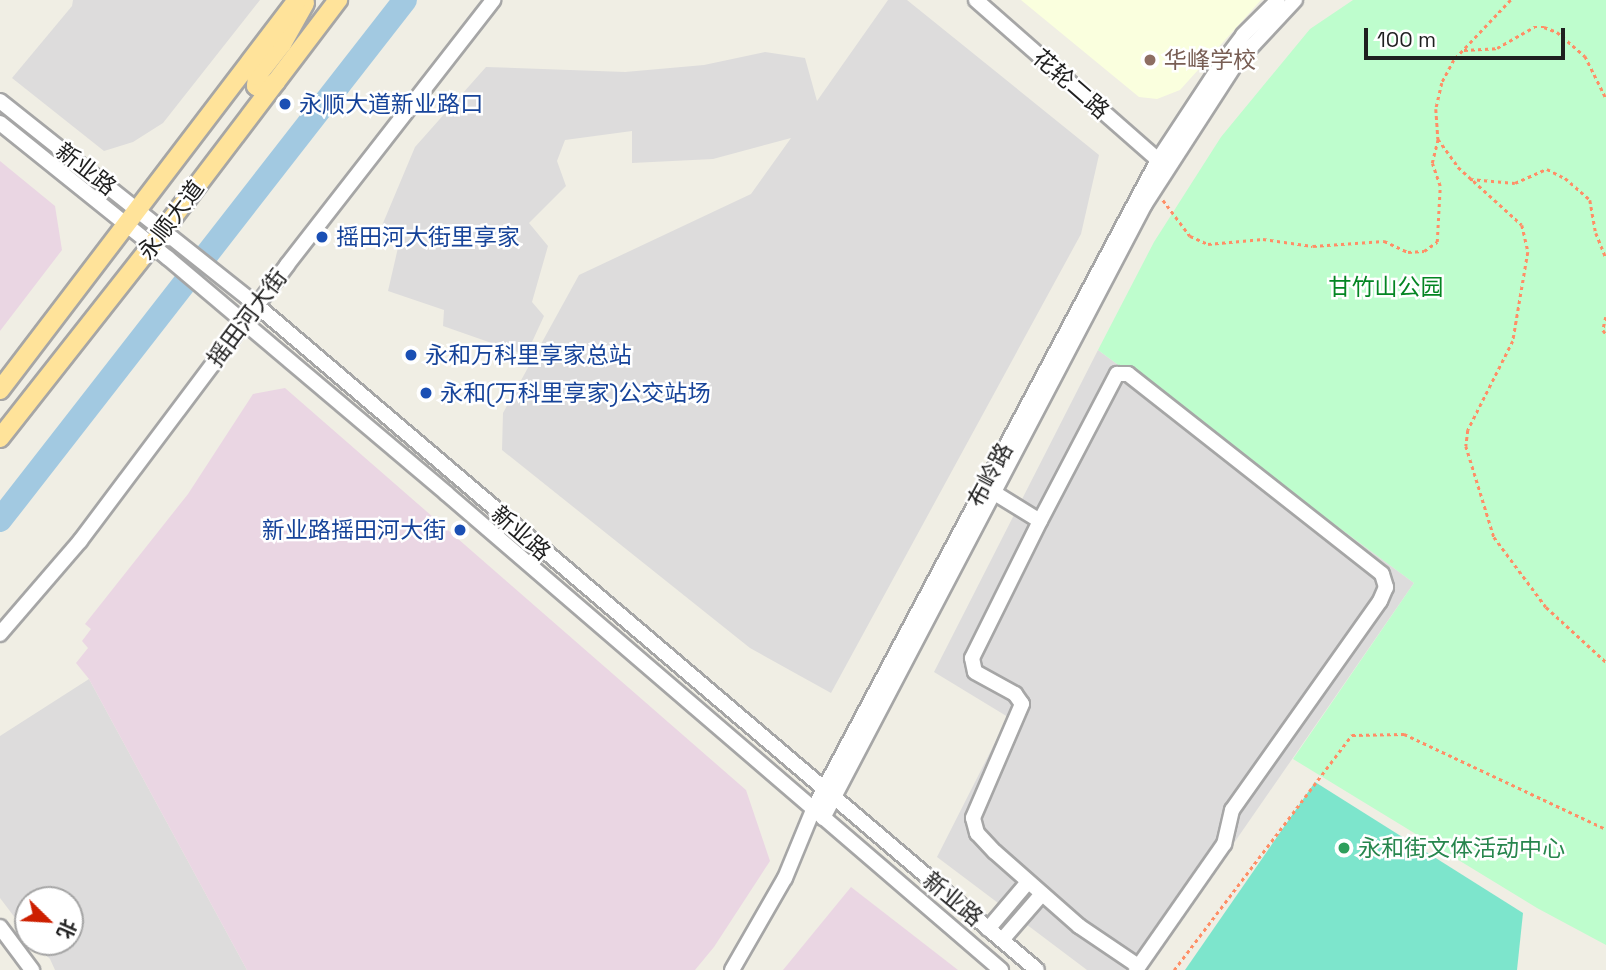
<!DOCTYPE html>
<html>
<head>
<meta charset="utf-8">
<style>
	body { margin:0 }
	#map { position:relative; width:1606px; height:970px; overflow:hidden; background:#f0eee4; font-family:"Space Grotesk","Noto Sans SC",sans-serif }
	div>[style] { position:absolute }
	.residential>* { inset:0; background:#dddcdc }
	.industrial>* { inset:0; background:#ead6e3 }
	.education>* { inset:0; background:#faffde }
	.park>* { inset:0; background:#befdcd }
	.pitch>* { inset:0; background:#7de5cc }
	.river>* { height:24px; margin:-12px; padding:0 12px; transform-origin:12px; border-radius:12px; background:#a2c9e1 }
	.path>* { height:2.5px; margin-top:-1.25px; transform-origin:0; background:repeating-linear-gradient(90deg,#ff8e66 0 3.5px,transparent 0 7px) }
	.roads { filter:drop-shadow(2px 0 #a6a6a6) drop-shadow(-2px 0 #a6a6a6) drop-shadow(0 2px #a6a6a6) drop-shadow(0 -2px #a6a6a6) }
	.minor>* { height:14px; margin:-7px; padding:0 7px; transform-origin:7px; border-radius:7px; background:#fff }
	.major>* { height:18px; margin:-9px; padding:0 9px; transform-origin:9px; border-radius:9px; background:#ffe39a }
	.dots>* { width:19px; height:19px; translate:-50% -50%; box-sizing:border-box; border:4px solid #fff; border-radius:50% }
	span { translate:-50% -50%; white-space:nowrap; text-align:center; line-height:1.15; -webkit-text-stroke:5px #fff; paint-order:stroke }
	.education-label { font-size:23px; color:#785e54 }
	.left { translate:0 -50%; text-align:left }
	.street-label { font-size:23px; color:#1f1f1f }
	.transit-label { font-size:23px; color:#164399 }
	.right { translate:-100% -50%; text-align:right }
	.park-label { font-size:23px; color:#048523 }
	.leisure-label { font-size:23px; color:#27864d }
	.north { position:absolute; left:14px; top:886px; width:70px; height:70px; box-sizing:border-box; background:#fff; border:2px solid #a5a5a5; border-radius:50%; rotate:114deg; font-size:19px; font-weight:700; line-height:28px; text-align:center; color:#1f1f1f }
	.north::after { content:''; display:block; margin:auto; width:24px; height:32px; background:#cd1f00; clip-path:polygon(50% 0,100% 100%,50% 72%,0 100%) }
	.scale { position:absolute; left:1364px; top:28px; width:201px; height:32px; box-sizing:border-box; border:4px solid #1f1f1f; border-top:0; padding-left:9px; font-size:21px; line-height:24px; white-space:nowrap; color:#1f1f1f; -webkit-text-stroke:5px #fff; paint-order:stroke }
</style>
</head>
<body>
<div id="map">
	<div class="residential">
		<div style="clip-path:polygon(73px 0,260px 0,163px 123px,133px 142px,104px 151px,12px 78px,72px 6px)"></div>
		<div style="clip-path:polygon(888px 0,907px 0,1099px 155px,1081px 234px,831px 693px,750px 648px,502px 450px,503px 413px,579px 275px,751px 194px,791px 138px,713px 159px,632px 163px,632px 131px,565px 140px,557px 161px,566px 186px,529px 223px,548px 246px,532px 302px,544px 316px,526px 355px,443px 326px,444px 310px,388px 291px,400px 239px,381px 228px,415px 147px,486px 67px,625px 72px,704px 65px,765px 52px,805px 58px,817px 101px)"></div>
		<div style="clip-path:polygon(1098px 350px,1414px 583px,1146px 970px,1087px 970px,937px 857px,1008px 717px,934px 672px)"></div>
		<div style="clip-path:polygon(89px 679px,247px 970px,55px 970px,50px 959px,33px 942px,70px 942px,70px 900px,28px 900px,28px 935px,0 898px,0 736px)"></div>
	</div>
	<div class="industrial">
		<div style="clip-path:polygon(0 161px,55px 206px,62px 250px,0 331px)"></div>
		<div style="clip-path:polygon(285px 388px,746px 790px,770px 861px,714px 947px,695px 970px,247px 970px,89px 679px,76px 663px,88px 648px,82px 641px,91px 629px,85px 624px,188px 494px,253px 394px)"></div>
		<div style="clip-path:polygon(851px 887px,958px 970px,783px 970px)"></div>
	</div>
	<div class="education">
		<div style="clip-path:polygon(1021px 0,1261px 0,1180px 90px,1157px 99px,1139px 97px)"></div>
	</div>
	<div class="park">
		<div style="clip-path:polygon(1353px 0,1606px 0,1606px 945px,1537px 908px,1293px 759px,1414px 583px,1098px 350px,1154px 242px,1221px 137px,1310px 29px)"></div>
	</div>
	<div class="pitch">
		<div style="clip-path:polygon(1315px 782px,1523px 913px,1517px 970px,1185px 970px)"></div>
	</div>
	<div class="river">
		<div style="left:0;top:520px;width:659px;rotate:-52.09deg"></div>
	</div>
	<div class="path">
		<div style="left:1511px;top:0;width:83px;rotate:133.5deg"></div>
		<div style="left:1454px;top:60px;width:26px;rotate:118deg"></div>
		<div style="left:1442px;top:83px;width:27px;rotate:103deg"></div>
		<div style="left:1436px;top:109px;width:30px;rotate:86deg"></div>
		<div style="left:1438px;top:139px;width:34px;rotate:54deg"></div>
		<div style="left:1458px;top:167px;width:86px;rotate:42.2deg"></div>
		<div style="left:1522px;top:225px;width:28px;rotate:77deg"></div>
		<div style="left:1528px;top:252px;width:90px;rotate:99.6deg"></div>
		<div style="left:1513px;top:341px;width:100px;rotate:116.8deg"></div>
		<div style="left:1468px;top:430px;width:16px;rotate:97deg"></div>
		<div style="left:1466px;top:446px;width:95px;rotate:72.9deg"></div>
		<div style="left:1494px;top:537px;width:87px;rotate:53.4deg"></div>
		<div style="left:1546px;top:607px;width:81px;rotate:42.5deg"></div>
		<div style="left:1464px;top:50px;width:33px;rotate:-3deg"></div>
		<div style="left:1497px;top:48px;width:43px;rotate:-29.6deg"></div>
		<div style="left:1534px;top:27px;width:10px"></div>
		<div style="left:1544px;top:27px;width:14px;rotate:21deg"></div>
		<div style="left:1557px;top:32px;width:37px;rotate:41deg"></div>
		<div style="left:1585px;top:56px;width:47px;rotate:63.4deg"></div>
		<div style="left:1470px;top:179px;width:45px;rotate:5.1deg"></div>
		<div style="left:1515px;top:183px;width:35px;rotate:-24deg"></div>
		<div style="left:1547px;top:169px;width:20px;rotate:27deg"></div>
		<div style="left:1565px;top:178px;width:33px;rotate:41deg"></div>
		<div style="left:1590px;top:200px;width:34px;rotate:80deg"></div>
		<div style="left:1596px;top:233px;width:27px;rotate:68deg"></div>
		<div style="left:1163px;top:200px;width:45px;rotate:53.1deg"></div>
		<div style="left:1190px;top:236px;width:20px;rotate:24deg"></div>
		<div style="left:1208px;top:244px;width:55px;rotate:-5.2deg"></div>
		<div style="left:1263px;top:239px;width:50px;rotate:8deg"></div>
		<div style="left:1313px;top:246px;width:71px;rotate:-4deg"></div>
		<div style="left:1384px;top:241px;width:26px;rotate:25deg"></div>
		<div style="left:1408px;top:252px;width:16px;rotate:-4deg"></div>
		<div style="left:1424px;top:251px;width:16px;rotate:-35deg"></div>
		<div style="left:1437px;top:242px;width:56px;rotate:-86.9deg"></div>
		<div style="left:1440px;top:186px;width:24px;rotate:-109deg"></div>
		<div style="left:1432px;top:163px;width:25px;rotate:-76deg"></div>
		<div style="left:1606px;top:317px;width:13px;rotate:103deg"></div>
		<div style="left:1603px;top:330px;width:5px;rotate:53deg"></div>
		<div style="left:1174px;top:970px;width:295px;rotate:-52.9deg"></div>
		<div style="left:1352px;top:735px;width:52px;rotate:-1.1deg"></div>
		<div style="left:1404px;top:734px;width:223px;rotate:25.2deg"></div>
	</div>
	<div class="roads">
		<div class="minor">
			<div style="left:976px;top:0;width:249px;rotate:41.3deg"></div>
			<div style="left:0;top:101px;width:317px;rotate:38.5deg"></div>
			<div style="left:248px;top:298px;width:1036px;rotate:40.42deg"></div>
			<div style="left:0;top:123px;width:216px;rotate:38.8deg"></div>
			<div style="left:168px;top:258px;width:364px;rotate:40.2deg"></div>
			<div style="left:446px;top:493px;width:732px;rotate:40.68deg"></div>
			<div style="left:993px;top:492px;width:55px;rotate:31.7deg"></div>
			<div style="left:1040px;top:521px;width:166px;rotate:-62.4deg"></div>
			<div style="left:1117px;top:374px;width:11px"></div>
			<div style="left:1128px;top:374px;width:323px;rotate:38.2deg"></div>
			<div style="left:1382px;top:574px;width:14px;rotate:73deg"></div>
			<div style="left:1386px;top:587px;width:15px;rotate:113deg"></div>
			<div style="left:1380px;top:601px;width:256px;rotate:125.3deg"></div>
			<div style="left:1232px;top:810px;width:35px;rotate:103deg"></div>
			<div style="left:1224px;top:844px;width:154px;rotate:124.9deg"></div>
			<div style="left:1040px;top:521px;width:153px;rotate:116.4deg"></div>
			<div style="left:972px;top:658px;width:14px;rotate:78deg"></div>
			<div style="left:975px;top:672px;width:46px;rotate:28.8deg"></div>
			<div style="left:1015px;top:694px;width:12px;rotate:55deg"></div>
			<div style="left:1022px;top:704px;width:124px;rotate:113.3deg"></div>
			<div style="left:973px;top:818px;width:16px;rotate:75deg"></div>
			<div style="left:977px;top:833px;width:26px;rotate:47deg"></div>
			<div style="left:995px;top:852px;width:112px;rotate:41.4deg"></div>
			<div style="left:1079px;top:926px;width:71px;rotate:34.1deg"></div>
			<div style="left:0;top:634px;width:123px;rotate:-49.3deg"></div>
			<div style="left:80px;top:541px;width:345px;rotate:-53.1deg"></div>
			<div style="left:287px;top:265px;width:336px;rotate:-52.1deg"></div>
			<div style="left:823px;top:818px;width:693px;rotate:-62.33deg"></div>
			<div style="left:1145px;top:204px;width:169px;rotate:-57.1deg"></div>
			<div style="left:1237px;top:62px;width:85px;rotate:-46.9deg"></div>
			<div style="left:0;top:927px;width:54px;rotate:53.3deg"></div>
			<div style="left:988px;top:929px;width:62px;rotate:-49.6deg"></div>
			<div style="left:1002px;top:940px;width:61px;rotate:-49deg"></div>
			<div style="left:732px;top:970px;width:106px;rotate:-60.1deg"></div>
			<div style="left:785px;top:878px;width:74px;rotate:-67.6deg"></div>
			<div style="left:813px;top:810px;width:736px;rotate:-62.04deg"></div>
			<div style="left:1158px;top:160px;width:113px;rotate:-56.6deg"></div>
			<div style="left:1220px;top:66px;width:39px;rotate:-53deg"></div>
			<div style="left:1243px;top:35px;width:49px;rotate:-45deg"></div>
		</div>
		<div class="major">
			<div style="left:276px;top:82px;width:15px;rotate:148deg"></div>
			<div style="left:263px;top:90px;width:8px;rotate:-150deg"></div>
			<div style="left:256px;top:86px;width:10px;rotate:-84deg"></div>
			<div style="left:257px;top:76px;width:41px;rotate:-52deg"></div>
			<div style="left:282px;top:44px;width:47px;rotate:-60.7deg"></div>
			<div style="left:0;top:390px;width:490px;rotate:-52.7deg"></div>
			<div style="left:0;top:438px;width:246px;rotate:-51.8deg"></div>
			<div style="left:152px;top:245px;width:308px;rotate:-52.8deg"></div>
		</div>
	</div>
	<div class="dots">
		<div style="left:1150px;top:60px;background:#8d6e63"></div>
		<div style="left:285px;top:104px;background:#1a4fb4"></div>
		<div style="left:322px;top:237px;background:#1a4fb4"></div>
		<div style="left:411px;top:355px;background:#1a4fb4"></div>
		<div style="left:426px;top:393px;background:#1a4fb4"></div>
		<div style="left:460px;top:530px;background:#1a4fb4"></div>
		<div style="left:1344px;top:848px;background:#2e9e5b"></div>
	</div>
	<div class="education-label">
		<span class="left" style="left:1164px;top:60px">华峰学校</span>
	</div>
	<div class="street-label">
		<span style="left:1071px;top:84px;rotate:41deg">花轮二路</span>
		<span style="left:86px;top:169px;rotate:38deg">新业路</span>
		<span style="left:171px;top:220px;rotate:-53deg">永顺大道</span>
		<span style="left:247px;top:318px;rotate:-53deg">摇田河大街</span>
		<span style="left:990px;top:475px;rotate:-62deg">布岭路</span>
		<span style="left:521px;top:533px;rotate:41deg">新业路</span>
		<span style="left:953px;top:899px;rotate:40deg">新业路</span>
	</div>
	<div class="transit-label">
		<span class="left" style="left:299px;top:104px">永顺大道新业路口</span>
		<span class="left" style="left:336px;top:237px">摇田河大街里享家</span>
		<span class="left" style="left:425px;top:355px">永和万科里享家总站</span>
		<span class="left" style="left:440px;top:393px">永和(万科里享家)公交站场</span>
		<span class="right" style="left:446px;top:530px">新业路摇田河大街</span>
	</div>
	<div class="park-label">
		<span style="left:1386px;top:287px">甘竹山公园</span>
	</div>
	<div class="leisure-label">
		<span class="left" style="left:1358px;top:848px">永和街文体活动中心</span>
	</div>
	<div class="north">北</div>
	<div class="scale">100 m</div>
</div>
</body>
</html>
